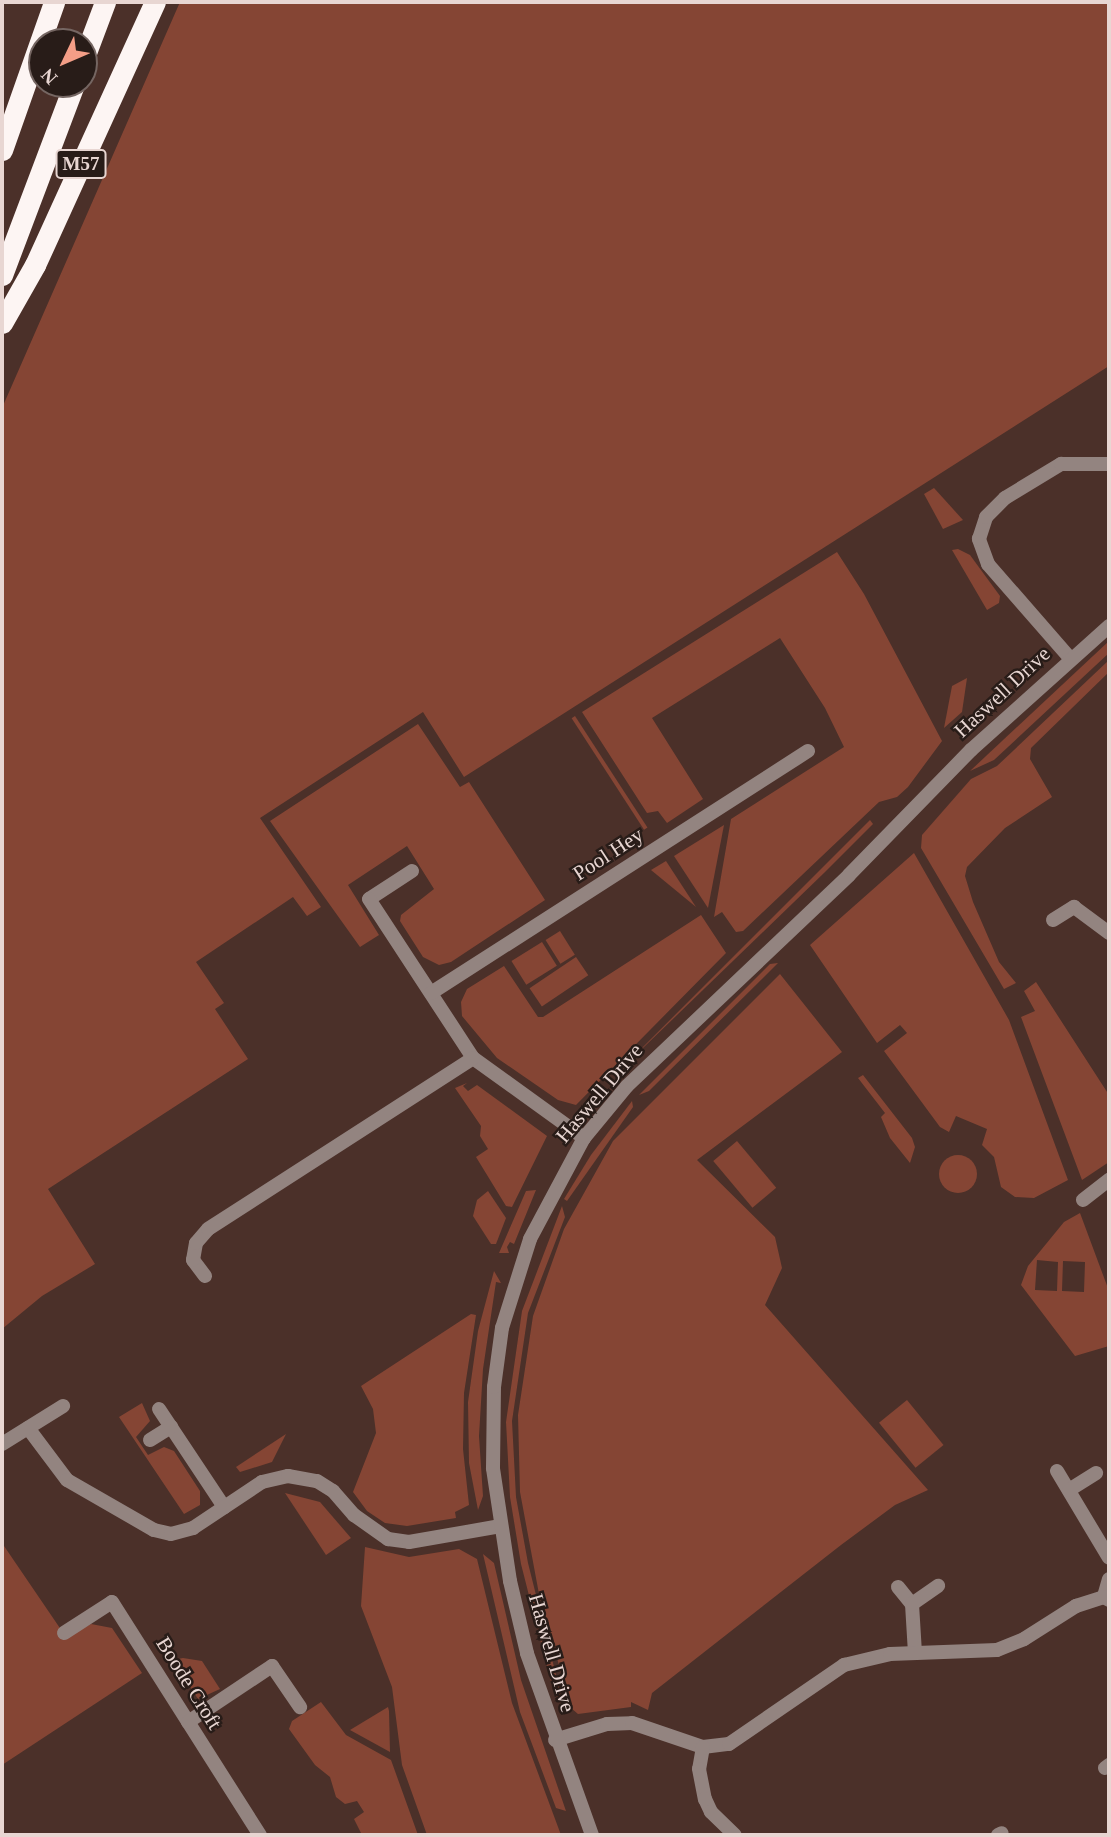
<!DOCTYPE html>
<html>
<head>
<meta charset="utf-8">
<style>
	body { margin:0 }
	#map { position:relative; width:1111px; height:1837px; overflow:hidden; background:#4b3029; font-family:"Times New Roman",serif }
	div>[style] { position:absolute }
	.green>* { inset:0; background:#854534; transform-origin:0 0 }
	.round { border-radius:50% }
	.minor>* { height:14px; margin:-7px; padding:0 7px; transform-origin:7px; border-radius:7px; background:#938480 }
	.motorway>* { height:21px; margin:-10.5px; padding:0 10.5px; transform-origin:10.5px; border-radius:10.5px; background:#fdf5f3 }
	span { translate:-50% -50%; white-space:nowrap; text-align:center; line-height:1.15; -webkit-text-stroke:5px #281c18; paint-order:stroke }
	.shield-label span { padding:2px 5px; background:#281c18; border:2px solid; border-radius:5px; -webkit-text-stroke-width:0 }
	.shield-label { font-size:19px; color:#e8d6d2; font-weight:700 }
	.street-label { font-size:21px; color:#e8d6d2 }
	.frame { position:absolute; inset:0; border:4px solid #e8d6d2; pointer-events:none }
	.north { position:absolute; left:28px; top:28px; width:70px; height:70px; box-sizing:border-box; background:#281c18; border:2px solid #756662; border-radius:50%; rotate:226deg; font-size:19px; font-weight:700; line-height:28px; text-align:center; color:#e8d6d2 }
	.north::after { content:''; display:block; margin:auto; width:24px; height:32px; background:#f49e87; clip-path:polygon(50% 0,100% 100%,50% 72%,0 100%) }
</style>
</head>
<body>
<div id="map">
	<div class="green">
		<div style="clip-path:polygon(180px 2px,1109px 2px,1109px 366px,464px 777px,423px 712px,260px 818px,321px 907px,307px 916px,293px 897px,196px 962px,224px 1003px,215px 1009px,248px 1059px,48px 1189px,95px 1264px,42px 1296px,2px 1329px,2px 408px)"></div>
		<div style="clip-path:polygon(934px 488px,963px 520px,943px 529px,924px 494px)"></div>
		<div style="clip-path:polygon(958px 549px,970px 555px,1000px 596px,999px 603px,987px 610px,952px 550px)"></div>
		<div style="clip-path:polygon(837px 552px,864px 594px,942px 741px,908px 787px,897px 797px,879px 802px,743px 931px,736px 932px,722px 912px,714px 917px,731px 819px,844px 747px,825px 708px,780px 638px,652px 718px,703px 799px,667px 823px,658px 811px,647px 813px,582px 712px)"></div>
		<div style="clip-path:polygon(1109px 641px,1109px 653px,994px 760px,970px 771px)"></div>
		<div style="clip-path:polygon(1109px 660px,1109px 672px,1031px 748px,1030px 759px,1052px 797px,1005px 828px,967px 867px,965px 876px,973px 902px,999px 962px,1016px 983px,1004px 989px,921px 848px,922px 835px,971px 779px,997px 766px)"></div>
		<div style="clip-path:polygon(967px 678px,962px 712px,944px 728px,952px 686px)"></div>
		<div style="left:575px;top:716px;width:133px;height:4px;rotate:57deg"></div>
		<div style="clip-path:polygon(418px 724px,460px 787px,469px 782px,545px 900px,451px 962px,439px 965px,423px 957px,400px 921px,401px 915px,434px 889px,407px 846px,348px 885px,379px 935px,360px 947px,270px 821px)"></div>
		<div style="clip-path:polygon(870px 820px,873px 824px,824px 873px,616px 1074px)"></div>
		<div style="clip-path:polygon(724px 825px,708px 908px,674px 856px)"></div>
		<div style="clip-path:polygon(914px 853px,1009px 1020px,1068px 1180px,1034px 1198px,1015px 1197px,1001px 1187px,994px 1157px,982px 1145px,987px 1129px,956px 1116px,949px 1132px,940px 1127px,884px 1051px,907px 1033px,900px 1025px,877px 1043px,810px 945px)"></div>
		<div style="clip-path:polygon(666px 861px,696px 907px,651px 870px)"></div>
		<div style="clip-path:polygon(701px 915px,726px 953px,576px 1105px,558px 1100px,497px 1058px,462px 1016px,461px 1002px,467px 989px,504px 966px,538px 1017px,543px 1017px)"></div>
		<div style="left:560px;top:931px;width:28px;height:17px;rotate:58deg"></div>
		<div style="left:542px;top:942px;width:28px;height:36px;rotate:58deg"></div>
		<div style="left:576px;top:957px;width:22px;height:56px;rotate:56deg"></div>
		<div style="clip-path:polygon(778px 963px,649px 1091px,639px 1095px,770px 964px)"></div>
		<div style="clip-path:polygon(780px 974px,842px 1052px,697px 1160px,775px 1237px,782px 1268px,765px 1305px,928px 1490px,895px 1505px,841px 1545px,652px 1693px,648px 1710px,631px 1702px,631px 1707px,578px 1714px,571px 1708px,539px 1594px,520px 1492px,518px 1415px,533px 1316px,564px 1229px,613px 1141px)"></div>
		<div style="clip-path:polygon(1036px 982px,1109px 1095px,1109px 1162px,1082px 1180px,1021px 1017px,1035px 1011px,1024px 991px)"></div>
		<div style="clip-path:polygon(863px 1075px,912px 1138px,915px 1147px,910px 1163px,890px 1138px,881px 1117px,885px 1113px,858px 1078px)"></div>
		<div style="clip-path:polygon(467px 1083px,463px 1086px,468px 1091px,477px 1085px,547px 1136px,512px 1207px,506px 1206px,476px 1157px,488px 1149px,480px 1136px,481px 1126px,455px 1088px)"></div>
		<div style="clip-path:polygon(632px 1101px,633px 1107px,567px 1201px,564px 1199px,591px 1155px)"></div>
		<div style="left:737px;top:1141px;width:61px;height:31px;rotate:50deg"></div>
		<div class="round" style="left:939px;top:1155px;width:38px;height:38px"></div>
		<div style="clip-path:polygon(536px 1190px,514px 1244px,510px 1242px,507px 1247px,509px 1253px,499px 1253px,526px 1191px)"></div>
		<div style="clip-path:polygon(488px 1191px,506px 1218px,496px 1244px,491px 1244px,473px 1216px,477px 1200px)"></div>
		<div style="clip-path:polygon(562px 1206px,565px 1217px,528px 1313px,512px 1421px,516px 1497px,528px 1563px,566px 1715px,553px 1690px,521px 1564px,510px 1497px,506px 1422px,522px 1311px)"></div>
		<div style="clip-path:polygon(evenodd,1080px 1213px,1109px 1291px,1109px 1346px,1075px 1356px,1021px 1285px,1028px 1266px,1064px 1222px,1080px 1213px,1037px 1260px,1058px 1262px,1057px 1291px,1035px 1290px,1037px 1260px,1080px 1213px,1063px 1261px,1085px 1262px,1084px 1292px,1062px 1291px,1063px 1261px)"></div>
		<div style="clip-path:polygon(494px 1271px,501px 1283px,496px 1282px,483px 1369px,479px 1436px,483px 1496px,478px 1510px,469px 1463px,468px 1402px,478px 1331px)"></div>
		<div style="clip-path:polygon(471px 1314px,476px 1315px,464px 1393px,463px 1449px,469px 1505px,455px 1512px,456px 1518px,407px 1526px,385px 1523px,367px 1511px,353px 1492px,376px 1433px,373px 1409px,361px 1386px)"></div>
		<div style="left:907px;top:1400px;width:58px;height:36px;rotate:51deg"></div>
		<div style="clip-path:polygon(142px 1403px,150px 1421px,136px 1437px,148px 1455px,164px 1447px,174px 1451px,200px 1491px,200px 1505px,184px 1514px,119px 1417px)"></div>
		<div style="clip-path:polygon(286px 1434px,272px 1462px,240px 1472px,236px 1467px)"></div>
		<div style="clip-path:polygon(285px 1493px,320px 1502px,351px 1538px,326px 1555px)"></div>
		<div style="clip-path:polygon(2px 1543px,66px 1637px,91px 1624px,112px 1628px,142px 1673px,2px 1765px)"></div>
		<div style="clip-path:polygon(365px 1547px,409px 1557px,459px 1549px,477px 1559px,512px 1703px,561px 1835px,427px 1835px,402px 1765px,392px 1687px,361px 1606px)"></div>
		<div style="clip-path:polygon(483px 1554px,494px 1563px,521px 1680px,566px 1811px,556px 1808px,520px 1712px)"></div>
		<div style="clip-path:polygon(183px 1658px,202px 1661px,220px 1689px,198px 1699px,173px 1660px)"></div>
		<div style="clip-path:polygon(321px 1702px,346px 1735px,391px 1760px,418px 1835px,362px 1835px,354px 1819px,364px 1812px,357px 1801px,345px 1804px,336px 1797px,330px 1777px,315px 1765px,289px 1729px,292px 1721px)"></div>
		<div style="clip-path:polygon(388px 1707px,389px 1711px,390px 1752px,350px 1730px)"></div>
	</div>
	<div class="minor">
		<div style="left:1069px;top:657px;width:123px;rotate:-131.1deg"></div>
		<div style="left:988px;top:564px;width:27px;rotate:-110deg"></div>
		<div style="left:979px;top:539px;width:23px;rotate:-72deg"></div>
		<div style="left:986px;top:517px;width:27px;rotate:-45deg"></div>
		<div style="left:1005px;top:498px;width:66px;rotate:-31.3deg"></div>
		<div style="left:1061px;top:464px;width:48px"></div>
		<div style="left:412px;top:871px;width:51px;rotate:146.9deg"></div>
		<div style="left:369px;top:899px;width:190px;rotate:56.8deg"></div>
		<div style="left:473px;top:1058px;width:137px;rotate:35.8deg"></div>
		<div style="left:1053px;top:920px;width:25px;rotate:-32deg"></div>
		<div style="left:1074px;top:907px;width:44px;rotate:36.6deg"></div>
		<div style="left:431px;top:993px;width:448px;rotate:-32.7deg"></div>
		<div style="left:1083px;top:1200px;width:33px;rotate:-38deg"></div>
		<div style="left:205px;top:1276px;width:20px;rotate:-127deg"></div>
		<div style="left:193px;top:1260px;width:17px;rotate:-80deg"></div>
		<div style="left:196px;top:1243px;width:18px;rotate:-49deg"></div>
		<div style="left:208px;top:1229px;width:315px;rotate:-32.8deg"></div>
		<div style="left:159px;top:1409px;width:118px;rotate:56.4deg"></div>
		<div style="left:28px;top:1428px;width:65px;rotate:53.1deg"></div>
		<div style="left:67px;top:1480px;width:100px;rotate:29.9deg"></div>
		<div style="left:154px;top:1530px;width:17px;rotate:13deg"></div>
		<div style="left:171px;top:1534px;width:23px;rotate:-15deg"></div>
		<div style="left:193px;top:1528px;width:83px;rotate:-33.7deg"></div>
		<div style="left:262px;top:1482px;width:27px;rotate:-13deg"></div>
		<div style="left:288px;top:1476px;width:29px;rotate:10deg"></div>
		<div style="left:317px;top:1481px;width:19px;rotate:32deg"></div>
		<div style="left:333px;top:1491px;width:32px;rotate:49deg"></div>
		<div style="left:354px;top:1515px;width:42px;rotate:35.2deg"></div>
		<div style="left:388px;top:1539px;width:21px;rotate:8deg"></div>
		<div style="left:409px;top:1542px;width:93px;rotate:-9.9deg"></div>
		<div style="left:150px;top:1440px;width:25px;rotate:-32deg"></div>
		<div style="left:2px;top:1444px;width:72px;rotate:-31.9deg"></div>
		<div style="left:1057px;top:1471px;width:101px;rotate:59.1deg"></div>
		<div style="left:1069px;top:1490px;width:32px;rotate:-32deg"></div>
		<div style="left:1109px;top:1579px;width:19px;rotate:106deg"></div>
		<div style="left:1104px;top:1597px;width:6px;rotate:31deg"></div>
		<div style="left:898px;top:1587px;width:22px;rotate:51deg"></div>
		<div style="left:64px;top:1633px;width:57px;rotate:-32.9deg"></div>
		<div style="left:112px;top:1602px;width:276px;rotate:57.6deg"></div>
		<div style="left:915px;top:1653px;width:49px;rotate:-93.5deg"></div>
		<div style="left:912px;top:1604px;width:32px;rotate:-35deg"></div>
		<div style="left:188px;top:1722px;width:101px;rotate:-33.7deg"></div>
		<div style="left:272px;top:1666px;width:50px;rotate:55.7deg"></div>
		<div style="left:555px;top:1740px;width:54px;rotate:-17.1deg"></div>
		<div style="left:607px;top:1724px;width:25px;rotate:-2deg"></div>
		<div style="left:632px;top:1723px;width:75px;rotate:18.7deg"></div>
		<div style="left:703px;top:1747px;width:26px;rotate:-7deg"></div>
		<div style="left:729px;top:1744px;width:140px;rotate:-34.5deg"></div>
		<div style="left:844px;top:1665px;width:47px;rotate:-13.4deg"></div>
		<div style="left:890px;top:1654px;width:107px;rotate:-2.1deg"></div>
		<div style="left:997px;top:1650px;width:29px;rotate:-22deg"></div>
		<div style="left:1024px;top:1639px;width:62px;rotate:-32.4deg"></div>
		<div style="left:1076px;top:1606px;width:29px;rotate:-18deg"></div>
		<div style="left:703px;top:1747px;width:22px;rotate:100deg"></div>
		<div style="left:699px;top:1769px;width:31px;rotate:79deg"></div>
		<div style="left:705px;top:1799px;width:14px;rotate:65deg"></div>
		<div style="left:711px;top:1812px;width:33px;rotate:44deg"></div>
		<div style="left:1105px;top:1768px;width:5px;rotate:-37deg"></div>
		<div style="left:592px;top:1835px;width:193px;rotate:-109.7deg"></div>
		<div style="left:527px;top:1653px;width:74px;rotate:-103.3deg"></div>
		<div style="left:510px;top:1581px;width:114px;rotate:-98.6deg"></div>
		<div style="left:493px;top:1468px;width:81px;rotate:-89.3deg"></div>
		<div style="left:494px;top:1387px;width:60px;rotate:-82.3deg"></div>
		<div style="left:502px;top:1328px;width:93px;rotate:-72.5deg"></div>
		<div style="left:530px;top:1239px;width:115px;rotate:-61.9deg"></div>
		<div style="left:584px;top:1138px;width:67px;rotate:-50.4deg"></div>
		<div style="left:627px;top:1086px;width:306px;rotate:-43.5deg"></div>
		<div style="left:849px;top:875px;width:175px;rotate:-45.7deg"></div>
		<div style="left:971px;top:750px;width:186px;rotate:-41.9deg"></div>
		<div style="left:998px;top:1835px;width:4px;rotate:-27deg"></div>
	</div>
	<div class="motorway">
		<div style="left:84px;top:58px;width:60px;rotate:-69.4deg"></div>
		<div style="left:2px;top:150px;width:157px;rotate:-70.6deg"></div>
		<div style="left:2px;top:275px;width:204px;rotate:-69.3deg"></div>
		<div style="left:2px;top:323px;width:67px;rotate:-60.4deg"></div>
		<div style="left:35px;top:265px;width:289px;rotate:-65.5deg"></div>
	</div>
	<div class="shield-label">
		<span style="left:81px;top:164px">M57</span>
	</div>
	<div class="street-label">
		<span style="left:1002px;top:692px;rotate:-43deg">Haswell Drive</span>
		<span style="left:608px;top:854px;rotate:-33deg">Pool Hey</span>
		<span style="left:599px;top:1093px;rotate:-50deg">Haswell Drive</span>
		<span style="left:552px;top:1653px;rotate:74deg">Haswell Drive</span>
		<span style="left:189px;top:1683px;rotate:58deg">Boode Croft</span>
	</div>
	<div class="frame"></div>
	<div class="north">N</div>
</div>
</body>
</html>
